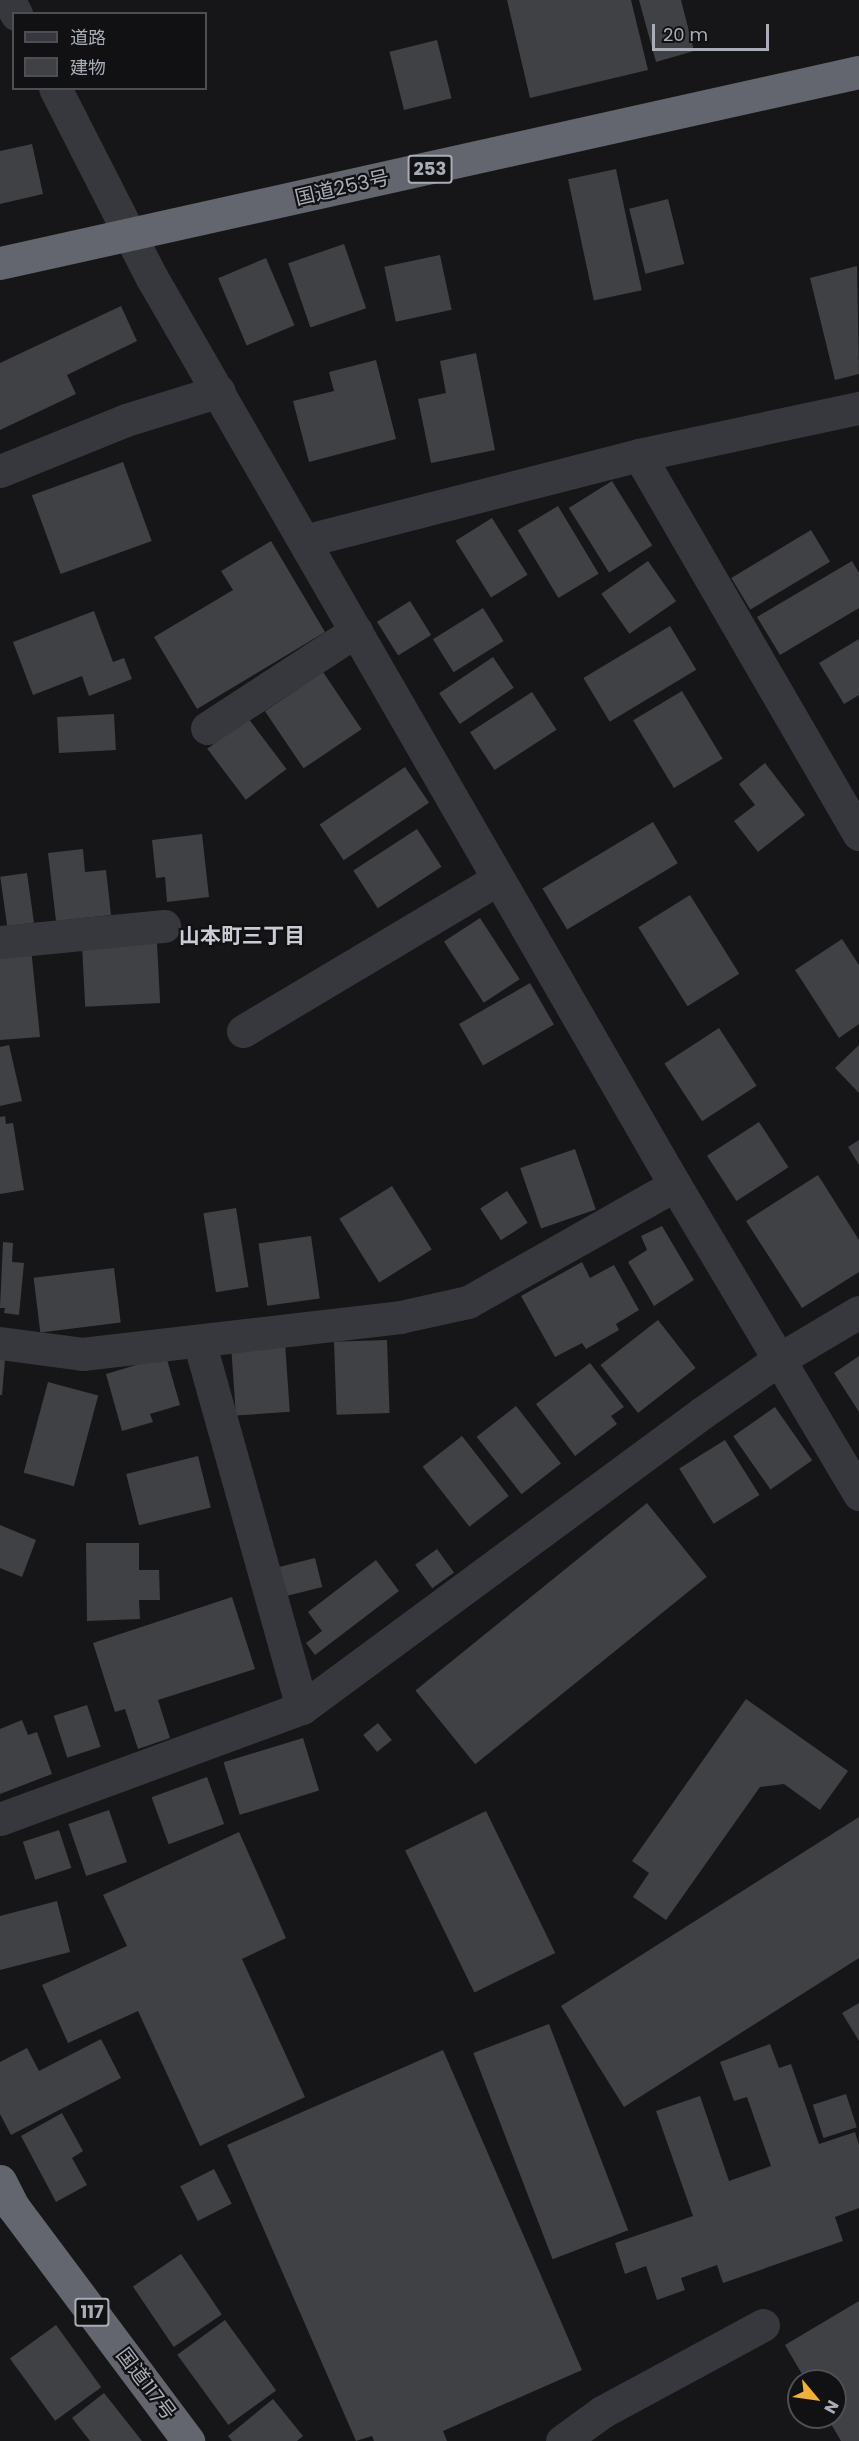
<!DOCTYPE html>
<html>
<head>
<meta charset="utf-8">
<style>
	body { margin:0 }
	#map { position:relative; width:859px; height:2441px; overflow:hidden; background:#161618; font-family:Poppins,"Noto Sans JP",sans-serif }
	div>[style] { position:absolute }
	.building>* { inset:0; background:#404145; transform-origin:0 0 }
	.minor>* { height:33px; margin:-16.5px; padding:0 16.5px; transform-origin:16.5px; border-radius:16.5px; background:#37383d }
	.highway>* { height:33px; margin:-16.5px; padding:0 16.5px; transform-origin:16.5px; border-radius:16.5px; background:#63666e }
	span { translate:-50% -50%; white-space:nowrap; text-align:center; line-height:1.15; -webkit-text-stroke:4.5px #111113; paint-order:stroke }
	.shield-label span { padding:2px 4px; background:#111113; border:2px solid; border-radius:4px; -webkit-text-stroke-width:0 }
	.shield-label { font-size:18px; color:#a8adb8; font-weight:700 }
	.street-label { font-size:20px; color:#a8adb8 }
	.neighbourhood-label { font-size:21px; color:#c9ccd4; font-weight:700 }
	.legend { position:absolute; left:12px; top:12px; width:195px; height:78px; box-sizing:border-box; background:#111113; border:2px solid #4d4f55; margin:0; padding:8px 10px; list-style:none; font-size:18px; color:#a8adb8 }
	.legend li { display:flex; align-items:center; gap:12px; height:30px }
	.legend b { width:30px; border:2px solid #4d4f55 }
	.north { position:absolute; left:787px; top:2369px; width:60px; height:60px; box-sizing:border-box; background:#111113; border:2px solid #4d4f55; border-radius:50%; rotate:119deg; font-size:16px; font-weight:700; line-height:24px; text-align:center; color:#a8adb8 }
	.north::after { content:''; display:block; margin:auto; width:21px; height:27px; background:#f2b134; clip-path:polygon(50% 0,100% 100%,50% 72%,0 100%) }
	.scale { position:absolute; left:652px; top:24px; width:117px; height:27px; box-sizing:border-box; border:3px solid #a8adb8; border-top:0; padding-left:8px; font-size:18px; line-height:21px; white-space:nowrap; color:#a8adb8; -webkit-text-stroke:4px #111113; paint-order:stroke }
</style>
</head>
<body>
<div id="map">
	<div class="building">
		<div style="clip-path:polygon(507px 0,631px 0,648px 70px,530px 98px)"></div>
		<div style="clip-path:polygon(639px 0,681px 0,694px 51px,656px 62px)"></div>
		<div style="left:437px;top:40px;width:60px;height:49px;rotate:76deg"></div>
		<div style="clip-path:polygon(32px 144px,43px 194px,0 204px,0 151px)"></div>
		<div style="left:616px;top:169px;width:124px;height:49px;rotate:78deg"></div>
		<div style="left:668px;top:199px;width:67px;height:40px;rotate:76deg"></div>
		<div style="left:344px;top:244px;width:68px;height:59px;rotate:71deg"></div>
		<div style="left:440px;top:255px;width:56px;height:57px;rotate:78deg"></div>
		<div style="left:266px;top:258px;width:73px;height:52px;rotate:67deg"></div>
		<div style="clip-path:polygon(857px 266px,859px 374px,835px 380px,810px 278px)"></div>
		<div style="clip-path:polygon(121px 306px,137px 341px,67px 375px,76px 394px,0 430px,0 363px)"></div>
		<div style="clip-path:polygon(476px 353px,495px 450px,431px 463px,418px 399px,446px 393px,440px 361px)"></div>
		<div style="clip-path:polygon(376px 360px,396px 439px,309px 462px,293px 401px,334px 391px,329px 372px)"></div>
		<div style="left:123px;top:462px;width:84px;height:97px;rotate:70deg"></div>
		<div style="left:612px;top:481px;width:76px;height:51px;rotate:58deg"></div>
		<div style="left:558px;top:506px;width:79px;height:47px;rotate:59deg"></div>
		<div style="left:492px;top:518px;width:67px;height:43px;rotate:58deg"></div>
		<div style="left:811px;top:530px;width:37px;height:93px;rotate:59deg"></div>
		<div style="clip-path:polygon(271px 541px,325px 632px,197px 709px,154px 637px,233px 590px,221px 571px)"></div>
		<div style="left:648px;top:561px;width:49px;height:57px;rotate:55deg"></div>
		<div style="clip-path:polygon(852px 561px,859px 573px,859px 608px,780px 655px,757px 617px)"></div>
		<div style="left:410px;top:601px;width:40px;height:39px;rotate:58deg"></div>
		<div style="left:483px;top:608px;width:39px;height:59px;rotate:58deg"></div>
		<div style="clip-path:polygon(94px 611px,113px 662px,124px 658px,132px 679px,89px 696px,82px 676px,33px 695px,13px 642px)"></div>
		<div style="left:670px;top:626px;width:51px;height:101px;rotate:59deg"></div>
		<div style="clip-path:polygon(859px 639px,859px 695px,844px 704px,819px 663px)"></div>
		<div style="left:493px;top:657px;width:37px;height:65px;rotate:56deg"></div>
		<div style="left:323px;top:672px;width:69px;height:70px;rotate:56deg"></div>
		<div style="left:682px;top:691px;width:79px;height:57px;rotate:59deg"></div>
		<div style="left:532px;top:692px;width:45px;height:74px;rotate:57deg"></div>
		<div style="left:114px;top:714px;width:36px;height:57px;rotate:87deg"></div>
		<div style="left:248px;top:718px;width:64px;height:51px;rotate:53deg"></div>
		<div style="clip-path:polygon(765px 763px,805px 815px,758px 852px,734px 821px,755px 805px,739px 784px)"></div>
		<div style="left:405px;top:767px;width:43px;height:103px;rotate:56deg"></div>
		<div style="left:653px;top:822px;width:48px;height:129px;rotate:59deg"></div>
		<div style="left:417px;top:829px;width:45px;height:76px;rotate:57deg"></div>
		<div style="clip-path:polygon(202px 834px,209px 897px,167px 902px,165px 877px,156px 878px,152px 840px)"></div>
		<div style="clip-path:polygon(83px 849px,85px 872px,106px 870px,111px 915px,56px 921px,48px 853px)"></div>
		<div style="left:27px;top:873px;width:50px;height:27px;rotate:82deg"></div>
		<div style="left:690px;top:895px;width:93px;height:61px;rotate:58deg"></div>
		<div style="left:480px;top:918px;width:73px;height:43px;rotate:57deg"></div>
		<div style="clip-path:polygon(842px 939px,859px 965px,859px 1024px,839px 1038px,795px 970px)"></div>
		<div style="left:157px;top:943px;width:60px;height:75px;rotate:87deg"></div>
		<div style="clip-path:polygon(31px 948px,40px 1037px,0 1040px,0 951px)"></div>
		<div style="left:530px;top:983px;width:48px;height:82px;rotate:60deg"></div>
		<div style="left:719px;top:1028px;width:69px;height:65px;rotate:57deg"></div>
		<div style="clip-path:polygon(9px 1045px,22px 1101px,0 1106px,0 1047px)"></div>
		<div style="clip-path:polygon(859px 1045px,859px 1093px,835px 1068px)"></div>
		<div style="clip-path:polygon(5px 1116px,6px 1124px,13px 1123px,24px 1190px,0 1194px,0 1117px)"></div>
		<div style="left:759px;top:1122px;width:54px;height:62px;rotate:57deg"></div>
		<div style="clip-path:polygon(859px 1140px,859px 1165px,848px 1147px)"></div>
		<div style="left:575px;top:1149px;width:64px;height:58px;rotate:71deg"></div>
		<div style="clip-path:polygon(818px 1175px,859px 1240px,859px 1272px,802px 1308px,746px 1221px)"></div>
		<div style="left:392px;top:1186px;width:75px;height:62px;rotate:58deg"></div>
		<div style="left:507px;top:1191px;width:38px;height:32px;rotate:57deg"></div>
		<div style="left:236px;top:1208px;width:80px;height:33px;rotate:81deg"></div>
		<div style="clip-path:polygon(662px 1226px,694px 1280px,654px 1306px,628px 1262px,647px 1250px,641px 1236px)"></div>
		<div style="left:311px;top:1236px;width:63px;height:53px;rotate:82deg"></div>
		<div style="clip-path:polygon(3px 1242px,13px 1243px,12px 1262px,24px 1263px,19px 1315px,4px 1313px,5px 1308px,0 1308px)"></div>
		<div style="clip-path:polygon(582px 1262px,590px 1278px,614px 1265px,639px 1310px,616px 1324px,619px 1330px,586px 1349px,582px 1343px,555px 1357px,521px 1296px)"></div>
		<div style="left:114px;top:1268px;width:55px;height:81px;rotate:83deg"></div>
		<div style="left:658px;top:1320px;width:61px;height:73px;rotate:52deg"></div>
		<div style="left:387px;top:1340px;width:73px;height:53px;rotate:88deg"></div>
		<div style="left:285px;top:1343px;width:69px;height:54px;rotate:86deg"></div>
		<div style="clip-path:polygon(166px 1356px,180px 1405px,150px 1414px,153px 1422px,122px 1431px,106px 1374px)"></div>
		<div style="clip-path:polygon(859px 1356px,859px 1412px,834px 1373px)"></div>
		<div style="clip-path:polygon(0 1359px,5px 1359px,2px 1395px,0 1395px)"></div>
		<div style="clip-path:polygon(590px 1363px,624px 1407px,611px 1416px,617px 1424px,575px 1456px,536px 1404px)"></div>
		<div style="left:48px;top:1382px;width:52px;height:94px;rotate:15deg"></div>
		<div style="left:516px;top:1406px;width:73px;height:50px;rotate:52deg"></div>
		<div style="left:775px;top:1407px;width:65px;height:51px;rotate:55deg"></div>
		<div style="left:462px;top:1436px;width:76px;height:50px;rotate:52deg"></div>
		<div style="left:725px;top:1440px;width:65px;height:54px;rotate:58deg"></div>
		<div style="left:198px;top:1456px;width:53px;height:74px;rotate:76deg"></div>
		<div style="left:647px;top:1503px;width:95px;height:298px;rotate:51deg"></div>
		<div style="clip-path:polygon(0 1525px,36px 1540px,22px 1577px,0 1568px)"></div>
		<div style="clip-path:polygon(86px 1543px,139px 1543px,139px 1570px,159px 1570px,160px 1600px,139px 1600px,140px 1619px,87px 1621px)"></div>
		<div style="left:437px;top:1549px;width:29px;height:27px;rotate:54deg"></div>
		<div style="left:315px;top:1558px;width:30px;height:40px;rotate:76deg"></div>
		<div style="clip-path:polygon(376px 1560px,399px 1591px,315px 1655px,306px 1643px,322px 1631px,308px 1612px)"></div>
		<div style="clip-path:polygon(232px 1597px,255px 1669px,158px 1700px,170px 1738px,138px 1749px,125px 1709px,115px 1712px,93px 1643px)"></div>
		<div style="clip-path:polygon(746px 1699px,848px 1771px,820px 1810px,784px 1784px,760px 1787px,666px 1920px,633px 1897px,649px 1873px,632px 1861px)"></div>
		<div style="left:87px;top:1705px;width:44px;height:35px;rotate:72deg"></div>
		<div style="clip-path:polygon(22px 1720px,28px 1735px,37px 1732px,52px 1774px,0 1794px,0 1729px)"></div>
		<div style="left:378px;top:1723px;width:22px;height:19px;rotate:51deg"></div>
		<div style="left:303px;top:1738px;width:55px;height:83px;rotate:73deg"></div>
		<div style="left:207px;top:1777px;width:50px;height:59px;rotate:70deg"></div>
		<div style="left:109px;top:1810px;width:55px;height:43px;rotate:71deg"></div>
		<div style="left:486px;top:1811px;width:158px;height:90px;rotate:64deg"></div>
		<div style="clip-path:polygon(859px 1817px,859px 1958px,624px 2107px,561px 2006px)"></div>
		<div style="left:59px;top:1830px;width:40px;height:38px;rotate:72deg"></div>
		<div style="clip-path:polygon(239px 1832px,286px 1938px,242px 1959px,305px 2097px,200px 2146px,138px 2011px,68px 2043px,42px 1985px,127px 1946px,103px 1895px)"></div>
		<div style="clip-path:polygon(57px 1901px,70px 1952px,0 1970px,0 1916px)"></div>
		<div style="clip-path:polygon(859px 2003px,859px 2041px,842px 2013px)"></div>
		<div style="left:549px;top:2024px;width:221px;height:81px;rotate:69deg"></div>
		<div style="clip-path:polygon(101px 2039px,121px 2078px,11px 2135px,0 2114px,0 2062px,27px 2048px,39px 2071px)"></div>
		<div style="clip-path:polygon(770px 2044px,779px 2068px,791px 2064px,819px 2144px,855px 2132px,859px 2145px,859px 2208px,835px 2217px,843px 2241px,723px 2283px,717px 2265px,681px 2278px,685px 2290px,657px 2300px,646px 2266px,625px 2274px,615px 2243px,693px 2216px,656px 2111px,700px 2096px,729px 2181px,771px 2166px,747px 2097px,734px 2101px,720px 2062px)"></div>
		<div style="clip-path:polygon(443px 2050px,582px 2370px,443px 2431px,447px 2441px,374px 2441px,372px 2436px,356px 2441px,227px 2145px)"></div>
		<div style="left:846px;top:2094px;width:35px;height:35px;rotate:72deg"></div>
		<div style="clip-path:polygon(62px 2113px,83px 2151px,72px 2158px,87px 2185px,56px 2202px,21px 2136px)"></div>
		<div style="left:214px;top:2169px;width:39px;height:38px;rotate:63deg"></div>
		<div style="left:181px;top:2254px;width:73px;height:58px;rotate:56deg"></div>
		<div style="clip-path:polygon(859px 2301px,859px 2441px,841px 2441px,827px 2417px,835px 2417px,835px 2381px,806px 2381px,785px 2345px)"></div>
		<div style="left:225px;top:2320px;width:87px;height:59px;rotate:54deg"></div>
		<div style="left:56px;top:2325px;width:77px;height:57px;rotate:54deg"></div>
		<div style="clip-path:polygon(104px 2393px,142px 2441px,90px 2441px,72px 2418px)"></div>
		<div style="clip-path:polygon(273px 2399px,303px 2436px,297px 2441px,232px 2441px,228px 2436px)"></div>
	</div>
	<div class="minor">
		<div style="left:9px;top:0;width:16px;rotate:63deg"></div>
		<div style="left:55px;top:88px;width:213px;rotate:63deg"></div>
		<div style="left:152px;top:278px;width:1047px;rotate:60.03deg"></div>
		<div style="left:675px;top:1185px;width:360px;rotate:59.2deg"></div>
		<div style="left:639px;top:455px;width:438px;rotate:59.9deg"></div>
		<div style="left:0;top:471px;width:136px;rotate:-22deg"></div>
		<div style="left:126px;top:420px;width:97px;rotate:-17.3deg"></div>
		<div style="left:304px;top:541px;width:346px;rotate:-14.4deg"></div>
		<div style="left:639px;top:455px;width:225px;rotate:-12.1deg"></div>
		<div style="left:207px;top:728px;width:178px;rotate:-33.1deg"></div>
		<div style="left:0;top:942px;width:165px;rotate:-5.6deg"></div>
		<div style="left:243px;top:1031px;width:297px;rotate:-30.8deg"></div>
		<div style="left:199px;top:1341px;width:381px;rotate:74.3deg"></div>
		<div style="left:0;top:1343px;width:83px;rotate:7.6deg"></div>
		<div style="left:82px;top:1354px;width:320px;rotate:-6.6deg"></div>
		<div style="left:400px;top:1317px;width:70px;rotate:-12.4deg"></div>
		<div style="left:468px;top:1302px;width:238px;rotate:-29.5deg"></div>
		<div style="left:0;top:1819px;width:322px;rotate:-20.2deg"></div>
		<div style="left:302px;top:1708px;width:497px;rotate:-36.4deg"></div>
		<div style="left:702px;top:1413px;width:93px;rotate:-34.9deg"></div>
		<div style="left:778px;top:1360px;width:94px;rotate:-30.7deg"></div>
		<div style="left:562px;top:2441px;width:49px;rotate:-35.9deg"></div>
		<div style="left:602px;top:2412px;width:183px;rotate:-28.4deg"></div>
	</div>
	<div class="highway">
		<div style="left:0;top:263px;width:880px;rotate:-12.54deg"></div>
		<div style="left:0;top:2181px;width:30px;rotate:63deg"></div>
		<div style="left:14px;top:2208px;width:291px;rotate:53.2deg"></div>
	</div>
	<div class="shield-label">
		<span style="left:430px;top:169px">253</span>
		<span style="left:92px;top:2312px">117</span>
	</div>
	<div class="street-label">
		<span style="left:342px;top:188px;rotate:-13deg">国道253号</span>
		<span style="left:146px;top:2384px;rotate:53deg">国道117号</span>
	</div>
	<div class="neighbourhood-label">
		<span style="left:242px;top:936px">山本町三丁目</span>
	</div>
	<ul class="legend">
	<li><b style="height:8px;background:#37383d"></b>道路</li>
	<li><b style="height:16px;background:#404145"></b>建物</li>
	</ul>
	<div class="north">N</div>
	<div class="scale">20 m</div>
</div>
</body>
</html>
